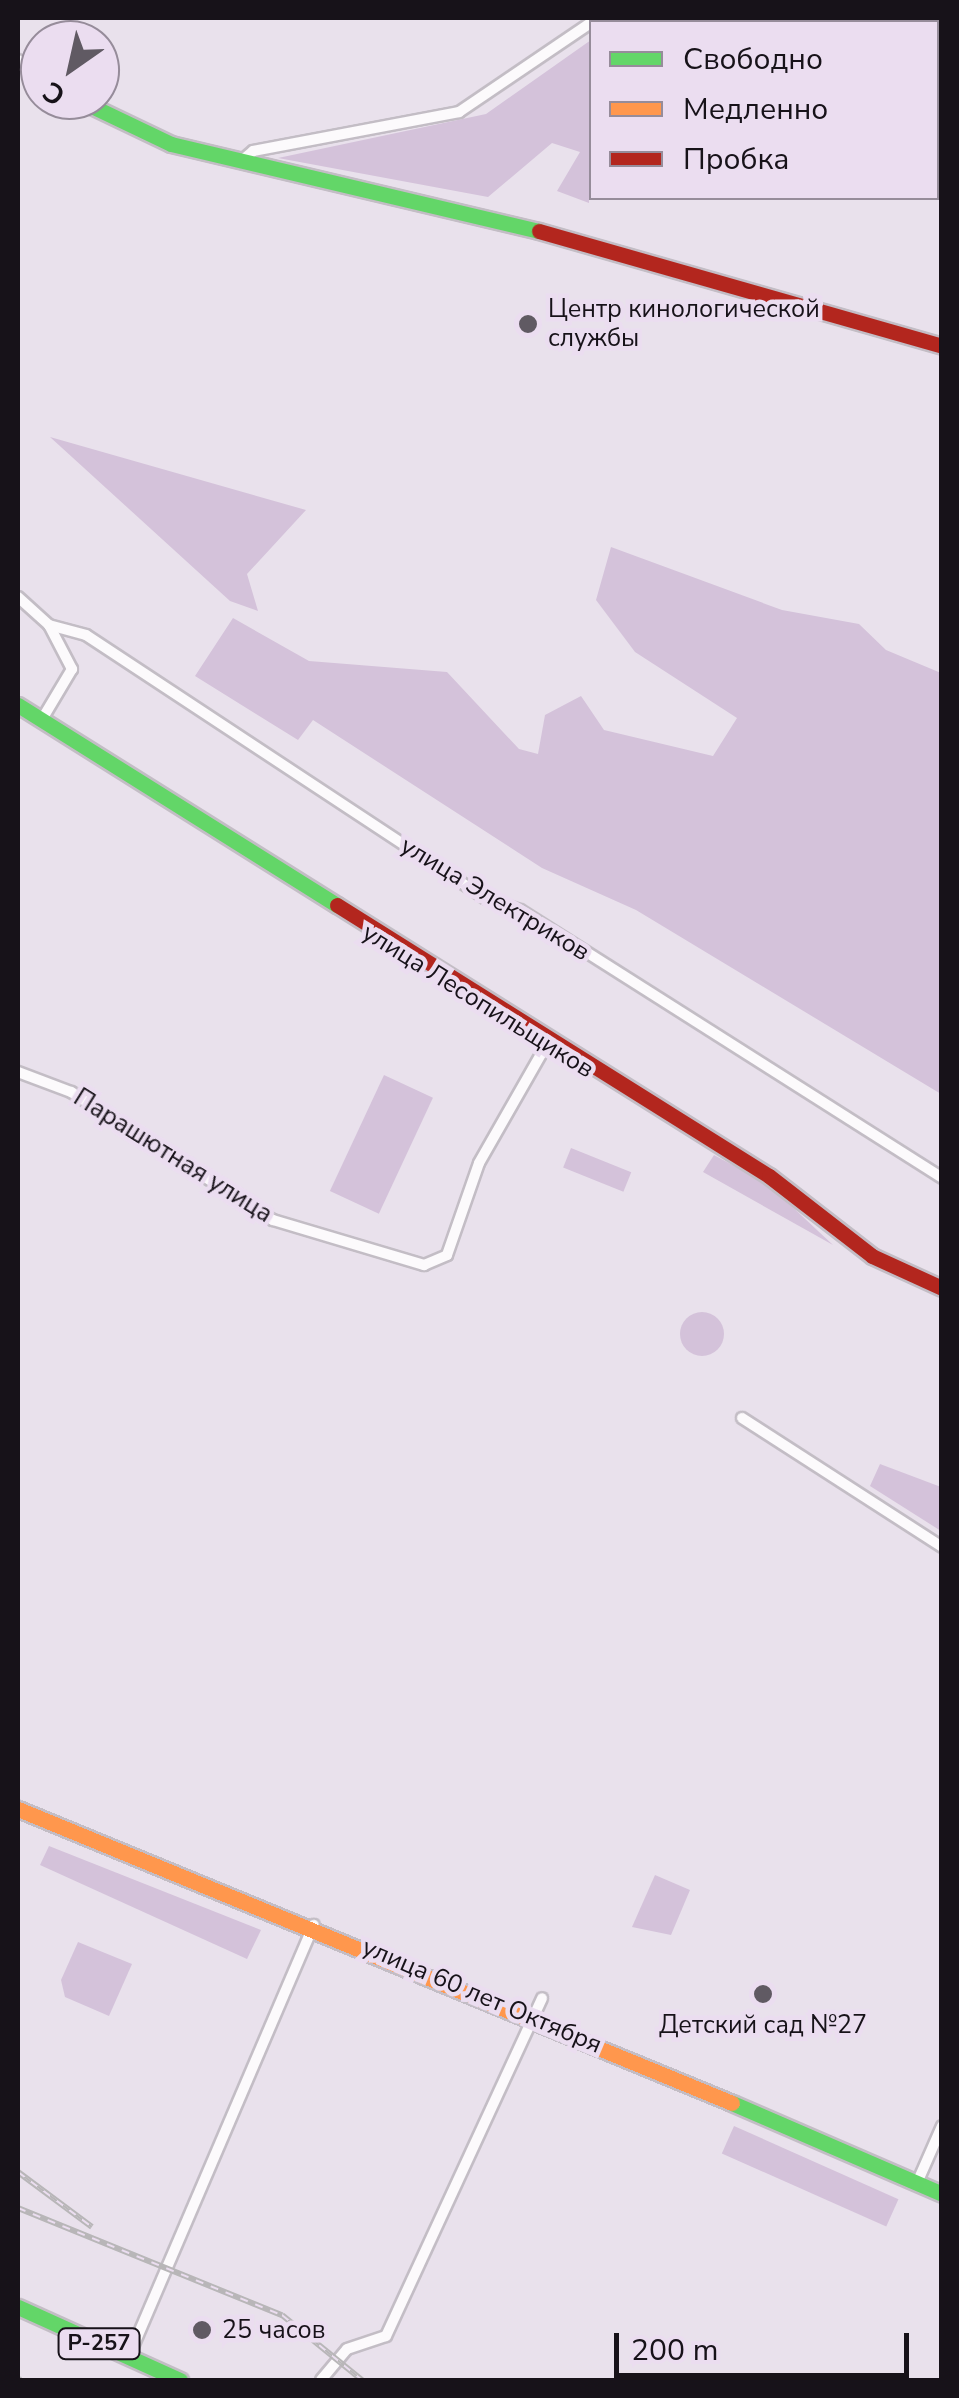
<!DOCTYPE html>
<html>
<head>
<meta charset="utf-8">
<style>
	body { margin:0 }
	#map { position:relative; width:959px; height:2398px; overflow:hidden; background:#e9e1ec; font-family:"Nunito Sans",sans-serif }
	div>[style] { position:absolute }
	.green>* { inset:0; background:#d4c2da; transform-origin:0 0 }
	.round { border-radius:50% }
	.roads { filter:drop-shadow(2px 0 #c3bdc5) drop-shadow(-2px 0 #c3bdc5) drop-shadow(0 2px #c3bdc5) drop-shadow(0 -2px #c3bdc5) }
	.street>* { height:10px; margin:-5px; padding:0 5px; transform-origin:5px; border-radius:5px; background:#fcfafc }
	.fast>* { height:15px; margin:-7.5px; padding:0 7.5px; transform-origin:7.5px; border-radius:7.5px; background:#63d668 }
	.slow>* { height:15px; margin:-7.5px; padding:0 7.5px; transform-origin:7.5px; border-radius:7.5px; background:#ff974d }
	.jam>* { height:15px; margin:-7.5px; padding:0 7.5px; transform-origin:7.5px; border-radius:7.5px; background:#b3261e }
	.rail>* { height:6px; margin-top:-3px; transform-origin:0; background:repeating-linear-gradient(90deg,#ebddf0 0 8px,#b8b6b8 0 16px); box-sizing:border-box; border-block:2px solid #b8b6b8 }
	.dots>* { width:28px; height:28px; translate:-50% -50%; box-sizing:border-box; border:5px solid #ebddf0; border-radius:50% }
	span { translate:-50% -50%; white-space:nowrap; text-align:center; line-height:1.15; -webkit-text-stroke:9px #ebddf0; paint-order:stroke }
	.shield-label span { padding:2px 8px; background:#ebddf0; border:2px solid; border-radius:8px; -webkit-text-stroke-width:0 }
	.shield-label { font-size:22px; color:#171219; font-weight:700 }
	.poi-label { font-size:25px; color:#171219 }
	.left { translate:0 -50%; text-align:left }
	.street-label { font-size:25px; color:#171219 }
	.frame { position:absolute; inset:0; border:20px solid #171219; pointer-events:none }
	.legend { position:absolute; left:589px; top:20px; width:350px; height:180px; box-sizing:border-box; background:#ebddf0; border:2px solid #968c9a; margin:0; padding:12px 18px; list-style:none; font-size:30px; color:#171219 }
	.legend li { display:flex; align-items:center; gap:20px; height:50px }
	.legend b { width:50px; border:2px solid #968c9a }
	.north { position:absolute; left:20px; top:20px; width:100px; height:100px; box-sizing:border-box; background:#ebddf0; border:2px solid #968c9a; border-radius:50%; rotate:214deg; font-size:28px; font-weight:700; line-height:40px; text-align:center; color:#171219 }
	.north::after { content:''; display:block; margin:auto; width:35px; height:45px; background:#605a63; clip-path:polygon(50% 0,100% 100%,50% 72%,0 100%) }
	.scale { position:absolute; left:614px; top:2333px; width:295px; height:45px; box-sizing:border-box; border:5px solid #171219; border-top:0; padding-left:12px; font-size:30px; line-height:35px; white-space:nowrap; color:#171219; -webkit-text-stroke:8px #ebddf0; paint-order:stroke }
</style>
</head>
<body>
<div id="map">
	<div class="green">
		<div style="clip-path:polygon(632px 18px,935px 18px,629px 22px)"></div>
		<div style="clip-path:polygon(591px 40px,589px 203px,557px 191px,580px 152px,552px 143px,488px 197px,278px 158px,486px 114px)"></div>
		<div style="clip-path:polygon(50px 437px,306px 510px,247px 574px,258px 611px,230px 601px)"></div>
		<div style="clip-path:polygon(611px 547px,782px 610px,859px 624px,886px 650px,941px 673px,941px 1094px,636px 910px,542px 868px,313px 720px,298px 740px,195px 676px,233px 618px,309px 661px,447px 672px,519px 749px,538px 754px,545px 715px,581px 696px,604px 730px,713px 756px,737px 718px,635px 652px,596px 600px)"></div>
		<div style="left:384px;top:1075px;width:54px;height:128px;rotate:25deg"></div>
		<div style="left:571px;top:1148px;width:65px;height:21px;rotate:22deg"></div>
		<div style="clip-path:polygon(714px 1155px,769px 1185px,833px 1245px,703px 1172px)"></div>
		<div class="round" style="left:680px;top:1312px;width:44px;height:44px"></div>
		<div style="clip-path:polygon(880px 1464px,941px 1487px,941px 1531px,870px 1486px)"></div>
		<div style="clip-path:polygon(49px 1846px,261px 1930px,247px 1959px,40px 1865px)"></div>
		<div style="clip-path:polygon(655px 1875px,690px 1890px,671px 1935px,632px 1927px)"></div>
		<div style="clip-path:polygon(78px 1942px,132px 1964px,109px 2016px,65px 1997px,61px 1980px)"></div>
		<div style="left:734px;top:2126px;width:180px;height:30px;rotate:24deg"></div>
	</div>
	<div class="roads">
		<div class="street">
			<div style="left:18px;top:60px;width:27px;rotate:36deg"></div>
			<div style="left:240px;top:162px;width:17px;rotate:-40deg"></div>
			<div style="left:253px;top:151px;width:210px;rotate:-10.7deg"></div>
			<div style="left:459px;top:112px;width:168px;rotate:-34.1deg"></div>
			<div style="left:18px;top:597px;width:42px;rotate:42.1deg"></div>
			<div style="left:49px;top:625px;width:50px;rotate:62.4deg"></div>
			<div style="left:72px;top:669px;width:61px;rotate:120.8deg"></div>
			<div style="left:49px;top:625px;width:38px;rotate:15deg"></div>
			<div style="left:86px;top:635px;width:478px;rotate:33.4deg"></div>
			<div style="left:485px;top:898px;width:37px;rotate:19deg"></div>
			<div style="left:520px;top:910px;width:500px;rotate:32.4deg"></div>
			<div style="left:18px;top:1072px;width:57px;rotate:20.7deg"></div>
			<div style="left:71px;top:1092px;width:239px;rotate:32.4deg"></div>
			<div style="left:273px;top:1220px;width:158px;rotate:16.6deg"></div>
			<div style="left:424px;top:1265px;width:25px;rotate:-23deg"></div>
			<div style="left:447px;top:1255px;width:97px;rotate:-70.8deg"></div>
			<div style="left:479px;top:1163px;width:137px;rotate:-60.3deg"></div>
			<div style="left:742px;top:1418px;width:238px;rotate:32.8deg"></div>
			<div style="left:917px;top:2183px;width:62px;rotate:-66.3deg"></div>
			<div style="left:129px;top:2356px;width:469px;rotate:-66.8deg"></div>
			<div style="left:321px;top:2380px;width:40px;rotate:-50deg"></div>
			<div style="left:347px;top:2349px;width:41px;rotate:-18.4deg"></div>
			<div style="left:386px;top:2336px;width:372px;rotate:-65.2deg"></div>
		</div>
		<div class="fast">
			<div style="left:79px;top:100px;width:102px;rotate:25.6deg"></div>
			<div style="left:171px;top:144px;width:378px;rotate:13.3deg"></div>
			<div style="left:18px;top:705px;width:377px;rotate:32.1deg"></div>
			<div style="left:732px;top:2103px;width:229px;rotate:23.4deg"></div>
			<div style="left:18px;top:2307px;width:178px;rotate:24.3deg"></div>
		</div>
		<div class="slow">
			<div style="left:18px;top:1809px;width:772px;rotate:22.38deg"></div>
		</div>
		<div class="jam">
			<div style="left:539px;top:231px;width:419px;rotate:15.9deg"></div>
			<div style="left:337px;top:905px;width:510px;rotate:32.1deg"></div>
			<div style="left:769px;top:1176px;width:130px;rotate:37.8deg"></div>
			<div style="left:872px;top:1256px;width:77px;rotate:24.6deg"></div>
		</div>
	</div>
	<div class="rail">
		<div style="left:18px;top:2172px;width:92px;rotate:36.6deg"></div>
		<div style="left:18px;top:2208px;width:285px;rotate:22.1deg"></div>
		<div style="left:282px;top:2315px;width:103px;rotate:39.1deg"></div>
		<div style="left:18px;top:2379px;width:3px;rotate:18deg"></div>
	</div>
	<div class="dots">
		<div style="left:528px;top:324px;background:#605a63"></div>
		<div style="left:763px;top:1994px;background:#605a63"></div>
		<div style="left:202px;top:2330px;background:#605a63"></div>
	</div>
	<div class="shield-label">
		<span style="left:99px;top:2344px">Р-257</span>
	</div>
	<div class="poi-label">
		<span class="left" style="left:548px;top:324px">Центр кинологической<br>службы</span>
		<span style="left:763px;top:2025px">Детский сад №27</span>
		<span class="left" style="left:222px;top:2330px">25 часов</span>
	</div>
	<div class="street-label">
		<span style="left:495px;top:899px;rotate:31deg">улица Электриков</span>
		<span style="left:478px;top:1001px;rotate:32deg">улица Лесопильщиков</span>
		<span style="left:173px;top:1156px;rotate:32deg">Парашютная улица</span>
		<span style="left:482px;top:1996px;rotate:23deg">улица 60 лет Октября</span>
	</div>
	<div class="frame"></div>
	<ul class="legend">
	<li><b style="height:12px;background:#63d668"></b>Свободно</li>
	<li><b style="height:12px;background:#ff974d"></b>Медленно</li>
	<li><b style="height:12px;background:#b3261e"></b>Пробка</li>
	</ul>
	<div class="north">С</div>
	<div class="scale">200 m</div>
</div>
</body>
</html>
